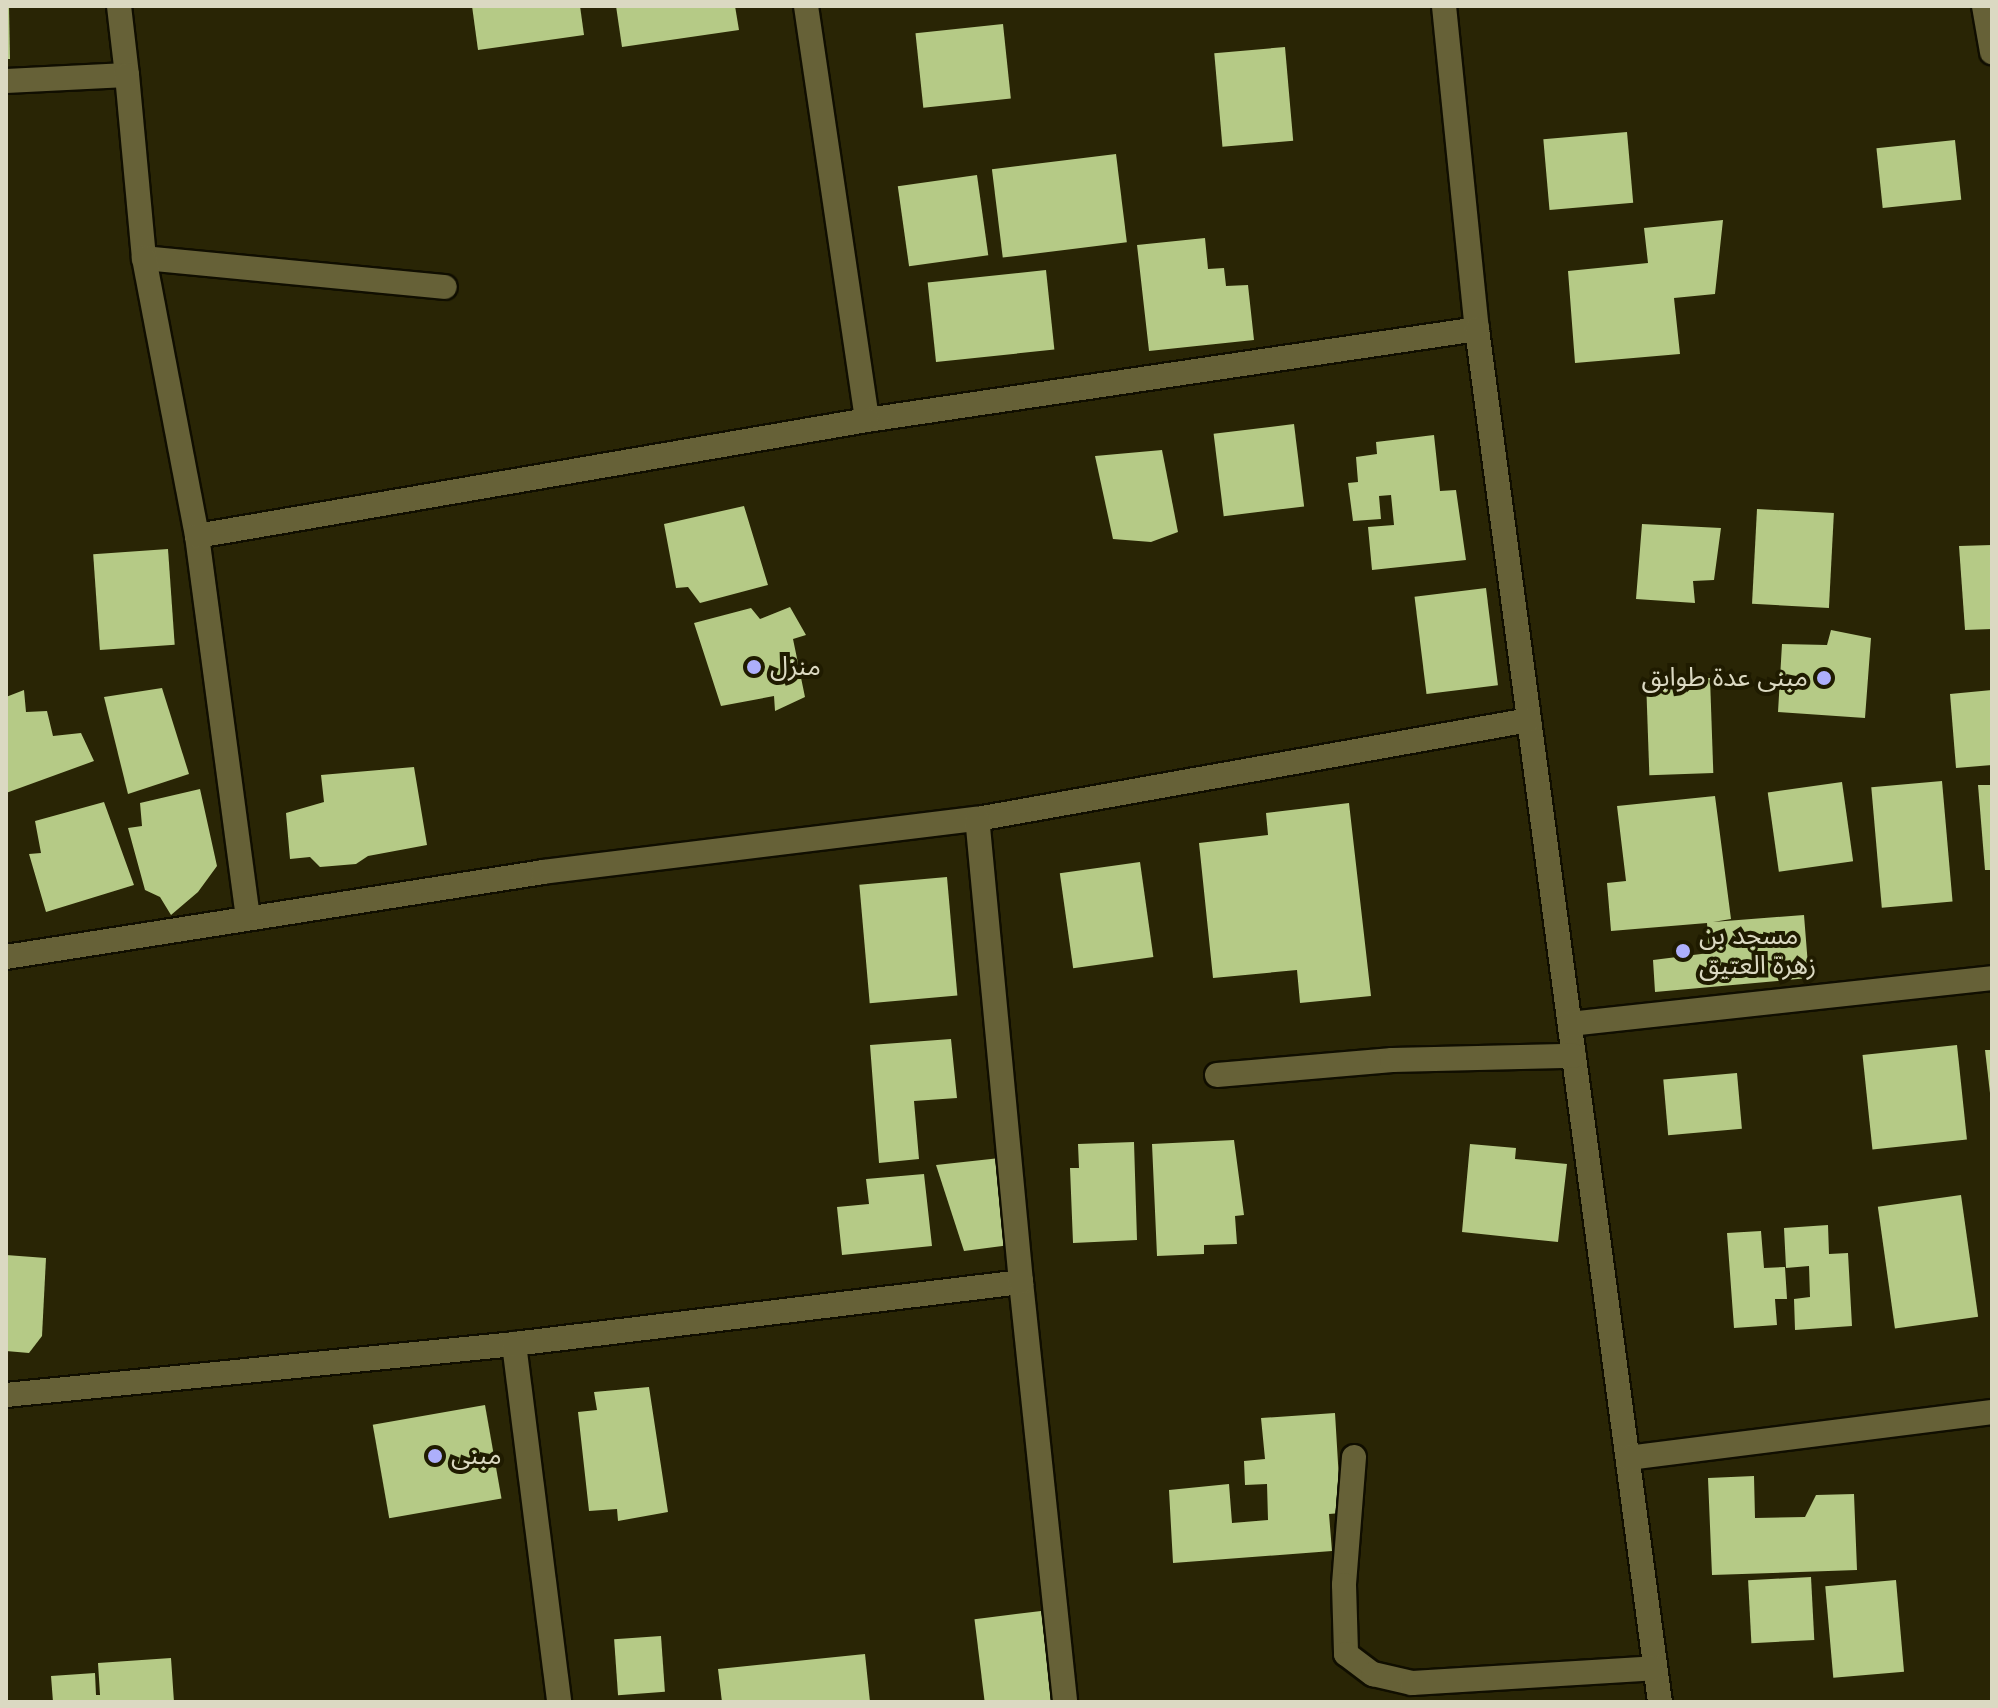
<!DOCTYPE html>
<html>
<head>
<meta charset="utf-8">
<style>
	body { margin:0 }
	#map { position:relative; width:1998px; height:1708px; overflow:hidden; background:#292505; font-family:Helvetica,"Noto Sans Arabic",sans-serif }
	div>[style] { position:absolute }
	.building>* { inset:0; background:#b5ca86; transform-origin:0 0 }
	.roads { filter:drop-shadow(2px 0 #100e00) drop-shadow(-2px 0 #100e00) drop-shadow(0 2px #100e00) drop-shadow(0 -2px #100e00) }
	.minor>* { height:24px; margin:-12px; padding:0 12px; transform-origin:12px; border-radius:12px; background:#666137 }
	.dots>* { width:22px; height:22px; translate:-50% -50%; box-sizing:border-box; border:4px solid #1f1b00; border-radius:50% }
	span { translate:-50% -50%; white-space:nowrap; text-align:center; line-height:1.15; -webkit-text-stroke:8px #1f1b00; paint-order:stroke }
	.poi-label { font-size:26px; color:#dbd9c2 }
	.left { translate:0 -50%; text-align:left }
	.right { translate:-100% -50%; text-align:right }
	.frame { position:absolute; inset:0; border:8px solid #dbd9c2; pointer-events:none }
</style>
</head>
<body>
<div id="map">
	<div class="building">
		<div style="clip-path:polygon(6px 6px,9px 6px,10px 59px,6px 59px)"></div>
		<div style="clip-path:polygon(472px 6px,580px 6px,584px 35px,478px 50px)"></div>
		<div style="clip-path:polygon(616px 6px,735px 6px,739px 30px,622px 47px)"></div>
		<div style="left:1003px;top:24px;width:75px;height:88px;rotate:84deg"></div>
		<div style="left:1285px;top:47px;width:94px;height:71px;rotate:85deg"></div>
		<div style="left:1627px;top:132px;width:71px;height:84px;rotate:85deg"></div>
		<div style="left:1955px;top:140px;width:60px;height:79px;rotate:84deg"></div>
		<div style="left:1116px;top:154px;width:89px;height:125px;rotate:83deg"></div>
		<div style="left:977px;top:175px;width:81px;height:80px;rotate:82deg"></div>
		<div style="clip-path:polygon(1723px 220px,1715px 294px,1674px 298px,1680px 354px,1575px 363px,1568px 271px,1648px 263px,1644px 228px)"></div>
		<div style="clip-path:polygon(1205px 238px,1208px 269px,1224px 268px,1226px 286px,1248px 285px,1254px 340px,1149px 351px,1137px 245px)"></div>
		<div style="left:1046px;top:270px;width:80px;height:119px;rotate:84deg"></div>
		<div style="left:1294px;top:424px;width:83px;height:81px;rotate:83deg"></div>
		<div style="clip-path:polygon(1434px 435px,1440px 491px,1456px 490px,1466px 560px,1372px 570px,1368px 527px,1394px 525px,1391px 495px,1379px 496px,1381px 519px,1353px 521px,1348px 483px,1358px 482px,1356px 457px,1377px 454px,1376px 442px)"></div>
		<div style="clip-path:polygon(1162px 450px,1178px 532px,1151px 542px,1113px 539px,1095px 456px)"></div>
		<div style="clip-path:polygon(744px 506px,768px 585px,700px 603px,688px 587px,676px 588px,664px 524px)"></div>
		<div style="left:1757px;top:509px;width:77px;height:95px;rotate:3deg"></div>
		<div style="clip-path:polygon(1642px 524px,1721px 528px,1714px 580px,1693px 581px,1695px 603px,1636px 599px)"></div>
		<div style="clip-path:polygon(1992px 545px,1992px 629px,1965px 630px,1959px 546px)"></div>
		<div style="left:168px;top:549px;width:96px;height:75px;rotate:86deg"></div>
		<div style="left:1486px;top:588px;width:98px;height:72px;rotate:83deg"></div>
		<div style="clip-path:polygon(790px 607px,806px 635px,793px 639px,805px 697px,775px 711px,774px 696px,721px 706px,694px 623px,751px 608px,760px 619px)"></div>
		<div style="clip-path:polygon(1831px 630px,1871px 638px,1865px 718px,1778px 712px,1782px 644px,1827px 645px)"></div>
		<div style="left:1710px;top:678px;width:95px;height:64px;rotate:88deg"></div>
		<div style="clip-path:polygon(162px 688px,189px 774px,128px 794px,104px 697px)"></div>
		<div style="clip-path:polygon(24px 690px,26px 712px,47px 711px,53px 736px,81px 733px,94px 761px,6px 793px,6px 697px)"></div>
		<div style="clip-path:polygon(1992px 690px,1992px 765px,1956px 768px,1950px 694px)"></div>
		<div style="clip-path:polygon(414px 767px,427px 845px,368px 856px,356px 864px,320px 867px,310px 857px,290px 859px,286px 813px,324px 802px,321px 775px)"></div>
		<div style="left:1942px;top:781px;width:121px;height:71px;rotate:85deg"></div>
		<div style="left:1842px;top:782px;width:80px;height:75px;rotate:82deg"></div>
		<div style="clip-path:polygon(1978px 785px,1992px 785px,1992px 870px,1985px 870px)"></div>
		<div style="clip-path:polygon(200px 789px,217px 866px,198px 892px,171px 915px,160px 897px,145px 890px,128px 828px,142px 826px,140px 803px)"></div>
		<div style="clip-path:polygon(1715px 796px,1731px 919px,1713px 922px,1804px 915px,1809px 978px,1655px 992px,1653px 960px,1709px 953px,1707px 923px,1611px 931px,1607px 883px,1626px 881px,1617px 806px)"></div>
		<div style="clip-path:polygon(104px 802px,134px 885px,46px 912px,29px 854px,41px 853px,35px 821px)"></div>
		<div style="clip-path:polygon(1349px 803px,1371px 996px,1300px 1003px,1297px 970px,1213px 978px,1199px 843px,1268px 835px,1266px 813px)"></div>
		<div style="left:1140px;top:862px;width:96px;height:81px;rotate:82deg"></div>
		<div style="left:947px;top:877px;width:119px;height:88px;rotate:85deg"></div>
		<div style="clip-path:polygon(951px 1039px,957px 1098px,914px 1101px,919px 1159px,879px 1163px,870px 1045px)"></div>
		<div style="left:1957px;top:1045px;width:95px;height:95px;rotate:84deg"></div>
		<div style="clip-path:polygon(1985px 1050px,1992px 1050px,1992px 1093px,1990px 1093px)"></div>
		<div style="left:1737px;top:1073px;width:56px;height:74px;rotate:85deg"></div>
		<div style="clip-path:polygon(1234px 1140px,1244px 1215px,1235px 1216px,1237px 1244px,1204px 1245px,1204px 1254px,1157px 1256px,1152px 1144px)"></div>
		<div style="clip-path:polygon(1134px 1142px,1137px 1240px,1073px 1243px,1070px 1168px,1079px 1168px,1078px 1144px)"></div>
		<div style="clip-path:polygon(1470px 1144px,1516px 1148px,1515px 1159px,1567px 1164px,1558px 1242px,1462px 1232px)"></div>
		<div style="clip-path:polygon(1000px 1158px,1010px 1245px,964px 1251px,936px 1165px)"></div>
		<div style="clip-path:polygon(924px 1174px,932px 1246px,842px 1255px,837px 1207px,869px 1204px,866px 1179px)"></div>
		<div style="left:1961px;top:1195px;width:123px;height:84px;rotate:82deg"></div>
		<div style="clip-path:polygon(1828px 1225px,1829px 1254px,1848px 1253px,1852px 1326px,1795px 1330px,1794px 1299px,1810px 1297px,1809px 1266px,1786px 1268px,1784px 1228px)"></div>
		<div style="clip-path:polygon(1761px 1231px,1764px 1268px,1785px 1267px,1787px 1299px,1775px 1299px,1777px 1325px,1734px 1328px,1727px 1233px)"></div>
		<div style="clip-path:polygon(6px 1255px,46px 1258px,42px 1336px,29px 1353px,6px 1351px)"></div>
		<div style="clip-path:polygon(649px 1387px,668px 1512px,618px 1521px,617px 1509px,589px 1511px,578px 1412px,597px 1410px,594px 1392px)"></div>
		<div style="left:485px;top:1405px;width:95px;height:114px;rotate:80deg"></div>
		<div style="clip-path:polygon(1335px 1413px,1341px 1513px,1329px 1514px,1332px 1551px,1173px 1563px,1169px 1490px,1229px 1484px,1232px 1523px,1268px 1520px,1267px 1484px,1245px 1485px,1244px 1461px,1265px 1459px,1261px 1418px)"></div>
		<div style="clip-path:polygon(1754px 1476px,1755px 1518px,1805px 1517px,1816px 1495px,1854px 1494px,1857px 1570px,1712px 1575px,1708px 1478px)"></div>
		<div style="left:1811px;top:1577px;width:63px;height:63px;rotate:87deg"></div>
		<div style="left:1896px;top:1580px;width:92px;height:71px;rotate:85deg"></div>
		<div style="left:1041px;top:1611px;width:92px;height:67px;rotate:83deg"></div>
		<div style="left:661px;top:1636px;width:56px;height:47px;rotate:86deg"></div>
		<div style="clip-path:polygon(865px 1654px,870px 1702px,722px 1702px,718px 1669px)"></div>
		<div style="clip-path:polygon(171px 1658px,174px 1702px,53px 1702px,51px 1676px,95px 1673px,96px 1695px,100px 1695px,98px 1663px)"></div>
	</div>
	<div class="roads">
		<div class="minor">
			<div style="left:119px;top:6px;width:69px;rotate:83.4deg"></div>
			<div style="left:806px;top:6px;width:418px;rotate:81.6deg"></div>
			<div style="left:867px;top:420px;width:617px;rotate:-8.48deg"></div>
			<div style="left:1444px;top:6px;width:325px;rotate:84.2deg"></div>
			<div style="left:1477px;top:329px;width:1385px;rotate:82.41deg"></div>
			<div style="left:1984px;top:6px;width:47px;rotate:80.1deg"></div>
			<div style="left:6px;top:81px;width:121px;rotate:-2.8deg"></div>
			<div style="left:127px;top:75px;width:184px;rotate:84.7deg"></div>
			<div style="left:144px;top:258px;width:302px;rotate:5.5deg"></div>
			<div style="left:144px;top:258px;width:283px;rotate:79.2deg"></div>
			<div style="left:248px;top:918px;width:385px;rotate:-97.6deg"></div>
			<div style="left:197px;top:536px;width:680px;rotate:-9.82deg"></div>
			<div style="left:6px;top:957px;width:544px;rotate:-8.99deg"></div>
			<div style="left:543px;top:872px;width:437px;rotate:-7deg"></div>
			<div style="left:977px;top:819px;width:561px;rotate:-10.17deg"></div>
			<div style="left:1570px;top:1024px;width:424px;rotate:-6.2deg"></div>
			<div style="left:1217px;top:1075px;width:176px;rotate:-4.9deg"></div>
			<div style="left:1392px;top:1060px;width:182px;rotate:-1.3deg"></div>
			<div style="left:1021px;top:1282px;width:422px;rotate:84deg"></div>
			<div style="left:514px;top:1344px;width:361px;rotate:82.8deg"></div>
			<div style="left:6px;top:1395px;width:511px;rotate:-5.73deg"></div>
			<div style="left:514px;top:1344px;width:511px;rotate:-6.97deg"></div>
			<div style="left:1021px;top:1282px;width:465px;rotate:-95.4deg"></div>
			<div style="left:1354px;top:1457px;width:128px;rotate:94.5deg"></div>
			<div style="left:1344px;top:1585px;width:69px;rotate:88.3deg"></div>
			<div style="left:1346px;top:1654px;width:34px;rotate:37deg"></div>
			<div style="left:1373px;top:1674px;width:40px;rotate:13deg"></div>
			<div style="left:1412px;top:1683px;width:243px;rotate:-3.5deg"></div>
			<div style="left:1628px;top:1458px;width:367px;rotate:-7.2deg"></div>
		</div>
	</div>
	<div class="dots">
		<div style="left:754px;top:667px;background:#adaffb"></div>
		<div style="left:1824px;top:678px;background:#adaffb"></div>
		<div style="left:1683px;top:951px;background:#adaffb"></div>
		<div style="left:435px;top:1456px;background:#adaffb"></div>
	</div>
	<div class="poi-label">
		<span class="left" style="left:770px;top:667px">منزل</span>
		<span class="right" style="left:1808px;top:678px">مبنى عدة طوابق</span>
		<span class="left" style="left:1699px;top:951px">مسجد بن<br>زهرة العتيق</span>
		<span class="left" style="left:451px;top:1456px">مبنى</span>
	</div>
	<div class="frame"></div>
</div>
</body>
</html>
